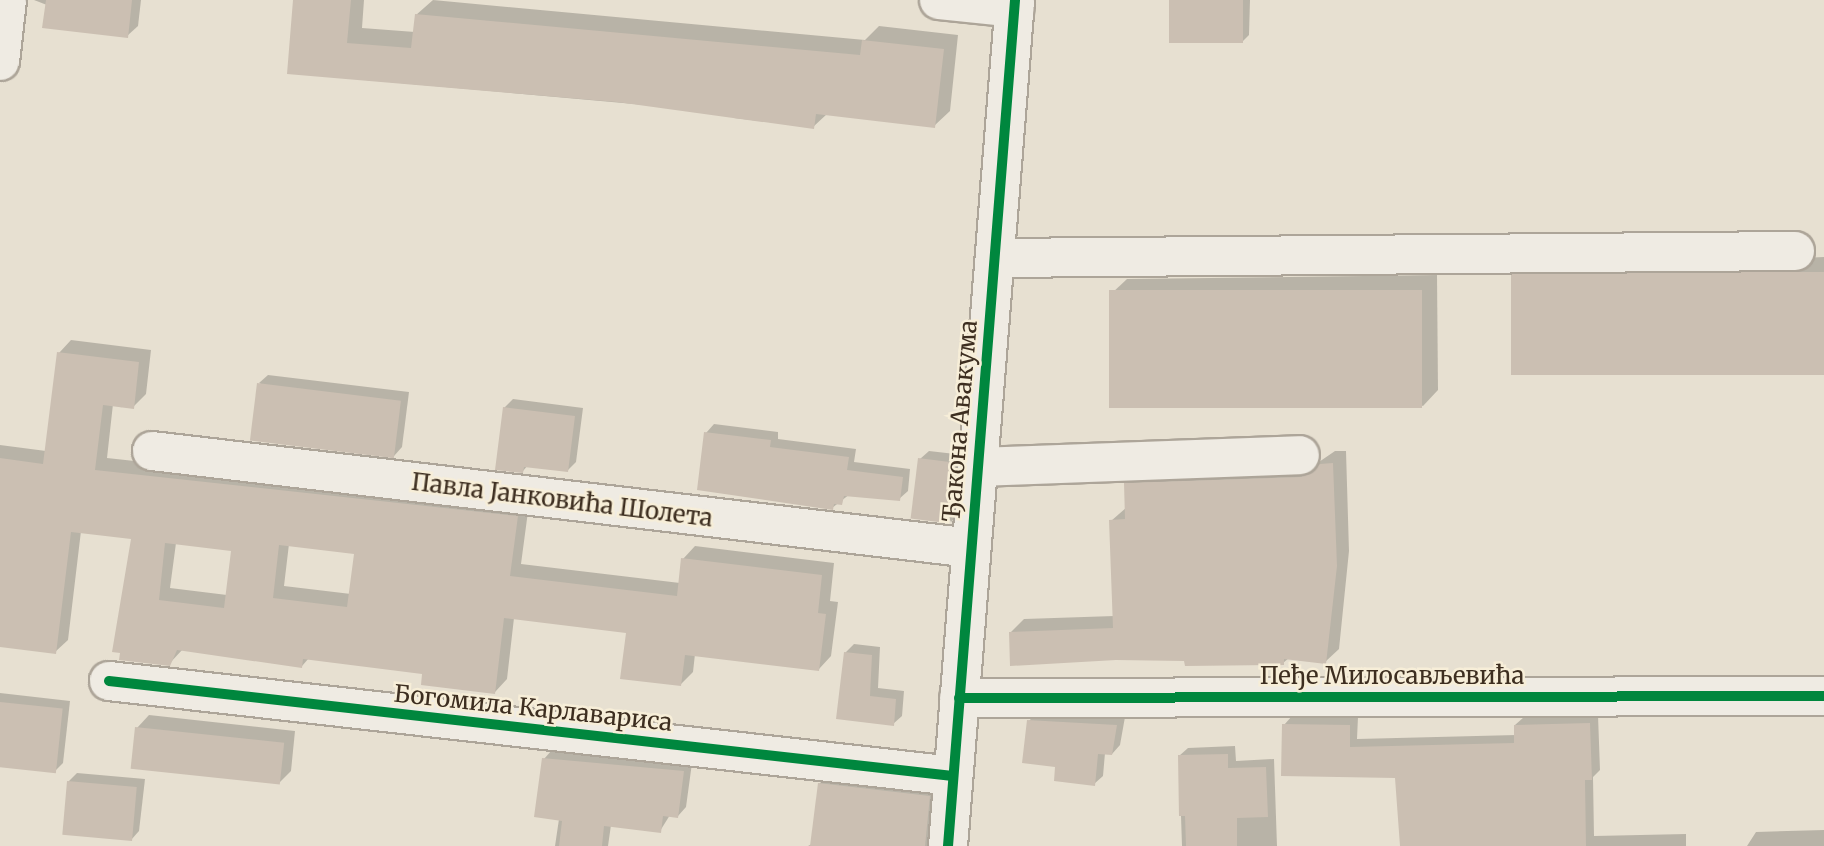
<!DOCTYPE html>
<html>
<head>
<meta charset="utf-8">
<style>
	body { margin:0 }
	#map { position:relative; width:1824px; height:846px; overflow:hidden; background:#e7e0d1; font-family:Merriweather,serif }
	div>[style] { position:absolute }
	.shadow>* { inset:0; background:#0003 }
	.building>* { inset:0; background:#cbbfb2; transform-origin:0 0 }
	.roads { filter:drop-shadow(2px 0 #ada599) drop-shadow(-2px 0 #ada599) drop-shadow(0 2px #ada599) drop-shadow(0 -2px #ada599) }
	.minor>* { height:38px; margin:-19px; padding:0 19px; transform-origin:19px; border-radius:19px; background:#efebe3 }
	.cycleway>* { height:10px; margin:-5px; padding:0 5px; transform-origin:5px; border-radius:5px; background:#00873e }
	span { translate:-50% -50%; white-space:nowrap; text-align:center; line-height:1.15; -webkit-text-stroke:5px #f7eed8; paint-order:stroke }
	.street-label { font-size:24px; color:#3d2e20 }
</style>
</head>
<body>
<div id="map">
	<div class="shadow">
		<div style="clip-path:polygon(34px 0,141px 0,138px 26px,127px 36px)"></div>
		<div style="clip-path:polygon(295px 0,364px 0,362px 28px,415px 32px,416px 15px,433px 0,865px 40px,879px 26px,958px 35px,950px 111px,934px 126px,827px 114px,813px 127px,734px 118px,735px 113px,288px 73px)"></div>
		<div style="clip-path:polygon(1171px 0,1250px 0,1249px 35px,1241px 43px)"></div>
		<div style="clip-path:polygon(1824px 257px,1824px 373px,1513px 285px,1529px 270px)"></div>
		<div style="clip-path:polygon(1437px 275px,1438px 390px,1423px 406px,1111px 294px,1127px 279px)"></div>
		<div style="clip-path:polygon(evenodd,71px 340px,151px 350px,146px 394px,133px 407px,113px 404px,107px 458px,529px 504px,521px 564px,680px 583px,683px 559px,695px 546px,834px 563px,830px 601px,838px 602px,831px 656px,819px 669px,695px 654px,693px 672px,681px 684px,628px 631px,514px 618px,507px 679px,495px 692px,424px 673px,309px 658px,302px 666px,183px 649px,169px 664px,133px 538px,81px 531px,68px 640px,55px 652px,0 645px,0 445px,46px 451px,59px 353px,71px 340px,176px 543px,233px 550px,227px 595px,170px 588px,176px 543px,71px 340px,289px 544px,356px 553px,351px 594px,284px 586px,289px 544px)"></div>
		<div style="clip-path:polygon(268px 375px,409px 392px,402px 447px,394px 456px,259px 383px)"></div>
		<div style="clip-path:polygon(513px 399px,583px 408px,576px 462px,568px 470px,528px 465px,523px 471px,504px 408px)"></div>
		<div style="clip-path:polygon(714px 424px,778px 432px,778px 439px,856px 449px,854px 462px,910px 469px,908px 491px,899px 499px,850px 494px,832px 508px,706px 433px)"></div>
		<div style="clip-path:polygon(929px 451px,964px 455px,960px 513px,951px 522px,920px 459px)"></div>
		<div style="clip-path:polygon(1335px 451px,1346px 451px,1349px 551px,1339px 649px,1325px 662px,1289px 658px,1283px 663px,1186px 660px,1010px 633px,1024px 619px,1114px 616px,1111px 521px,1127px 507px,1126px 484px,1139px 471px,1316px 464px)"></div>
		<div style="clip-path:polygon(854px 644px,880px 647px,878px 688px,904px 691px,902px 716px,893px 724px,838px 718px,845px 653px)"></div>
		<div style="clip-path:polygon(0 693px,70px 701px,63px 763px,54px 772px,0 765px)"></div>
		<div style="clip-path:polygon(1037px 712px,1125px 717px,1120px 745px,1112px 754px,1105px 753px,1103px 776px,1094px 784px,1057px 765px,1029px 721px)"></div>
		<div style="clip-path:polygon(149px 715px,295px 731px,291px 771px,278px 784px,137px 728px)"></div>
		<div style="clip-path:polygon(1598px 715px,1600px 770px,1593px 777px,1594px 836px,1686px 834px,1686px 846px,1401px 846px,1397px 776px,1284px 725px,1292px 716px,1358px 717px,1357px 739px,1516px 735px,1515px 725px,1524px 717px)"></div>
		<div style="clip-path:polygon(1824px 715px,1824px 846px,1747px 846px,1756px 832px,1824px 830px)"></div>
		<div style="clip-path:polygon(1235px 746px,1236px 761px,1274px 759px,1277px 846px,1182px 846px,1179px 756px,1188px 748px)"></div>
		<div style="clip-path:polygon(552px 750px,692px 763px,686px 807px,678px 816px,670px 815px,660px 831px,611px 825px,608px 846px,555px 846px,559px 819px,544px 759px)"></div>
		<div style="clip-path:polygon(77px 773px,145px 779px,139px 831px,131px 840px,68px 782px)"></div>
		<div style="clip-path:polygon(828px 775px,938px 788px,930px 846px,808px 846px,812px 844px,819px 784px)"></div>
	</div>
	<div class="building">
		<div style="clip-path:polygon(46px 0,132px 0,128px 38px,42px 28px)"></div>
		<div style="clip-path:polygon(293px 0,351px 0,347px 43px,411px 48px,415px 14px,860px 55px,862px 40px,944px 49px,935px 128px,816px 114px,814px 129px,617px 102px,287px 74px)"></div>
		<div style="left:1169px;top:0;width:74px;height:43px"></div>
		<div style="left:1824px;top:272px;width:103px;height:313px;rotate:90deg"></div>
		<div style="left:1422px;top:290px;width:118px;height:313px;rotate:90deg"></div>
		<div style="clip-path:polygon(evenodd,57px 352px,139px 362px,134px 409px,103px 405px,95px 470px,518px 516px,510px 576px,677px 596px,681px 558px,822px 575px,818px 613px,826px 614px,819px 671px,685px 655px,681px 686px,620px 679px,626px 633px,504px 618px,495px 694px,421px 685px,422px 674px,303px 659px,302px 668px,177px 650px,170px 666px,119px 660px,120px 653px,112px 652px,131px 539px,71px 532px,56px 654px,0 647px,0 458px,43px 464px,57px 352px,165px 543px,231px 551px,224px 608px,159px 600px,165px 543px,57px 352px,279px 545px,354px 554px,347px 607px,273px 598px,279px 545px)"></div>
		<div style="left:257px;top:383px;width:145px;height:58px;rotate:7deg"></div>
		<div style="clip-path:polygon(503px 407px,575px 416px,568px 472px,524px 467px,523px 473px,495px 470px)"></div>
		<div style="clip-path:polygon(704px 432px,771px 440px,770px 447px,849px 457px,847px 470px,903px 477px,900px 501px,844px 496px,842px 505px,834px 504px,833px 510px,697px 490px)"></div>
		<div style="left:918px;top:458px;width:38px;height:61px;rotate:7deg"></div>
		<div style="clip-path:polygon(1333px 463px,1337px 566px,1326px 664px,1284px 659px,1284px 665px,1185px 666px,1184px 661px,1116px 660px,1010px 666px,1009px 632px,1113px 628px,1109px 520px,1125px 519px,1124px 483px,1301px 477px,1320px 464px)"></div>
		<div style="clip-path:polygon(844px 652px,872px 655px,870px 696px,896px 699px,894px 726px,836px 719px)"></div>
		<div style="left:0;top:702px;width:63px;height:65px;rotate:6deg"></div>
		<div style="clip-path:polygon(1027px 720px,1117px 725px,1112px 755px,1098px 754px,1095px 786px,1054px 781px,1055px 767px,1022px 763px)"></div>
		<div style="clip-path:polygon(1590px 723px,1592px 780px,1585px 780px,1586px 846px,1400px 846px,1395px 778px,1281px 776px,1282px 724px,1350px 725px,1350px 747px,1514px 743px,1514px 725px)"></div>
		<div style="left:135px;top:727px;width:150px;height:42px;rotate:6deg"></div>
		<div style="clip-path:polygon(1228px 754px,1228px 768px,1266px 767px,1268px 817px,1237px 818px,1237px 846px,1186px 846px,1185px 816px,1179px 816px,1178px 755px)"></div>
		<div style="clip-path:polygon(542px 758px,684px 771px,678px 818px,663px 816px,661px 833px,604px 826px,602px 846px,559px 846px,562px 821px,534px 817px)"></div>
		<div style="left:67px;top:781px;width:70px;height:54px;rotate:5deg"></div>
		<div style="clip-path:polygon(818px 783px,930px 796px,925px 846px,810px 846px)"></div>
	</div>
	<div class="roads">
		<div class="minor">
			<div style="left:939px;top:0;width:76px;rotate:6deg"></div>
			<div style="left:0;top:61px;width:61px;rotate:-83.5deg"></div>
			<div style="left:995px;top:258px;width:800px;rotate:-0.5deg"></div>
			<div style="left:152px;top:451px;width:825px;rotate:6.75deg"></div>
			<div style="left:977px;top:467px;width:323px;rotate:-2.1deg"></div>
			<div style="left:109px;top:681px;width:849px;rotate:6.42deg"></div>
			<div style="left:959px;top:698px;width:865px;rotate:-0.13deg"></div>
			<div style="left:948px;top:846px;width:849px;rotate:-85.47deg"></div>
		</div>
	</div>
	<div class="cycleway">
		<div style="left:109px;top:681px;width:849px;rotate:6.42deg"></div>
		<div style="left:959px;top:698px;width:865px;rotate:-0.13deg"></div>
		<div style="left:948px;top:846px;width:849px;rotate:-85.47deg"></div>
	</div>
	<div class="street-label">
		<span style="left:960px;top:421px;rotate:-85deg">Ђакона Авакума</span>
		<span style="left:562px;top:500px;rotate:7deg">Павла Јанковића Шолета</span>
		<span style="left:1392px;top:676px">Пеђе Милосављевића</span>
		<span style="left:533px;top:708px;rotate:6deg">Богомила Карлавариса</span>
	</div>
</div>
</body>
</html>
